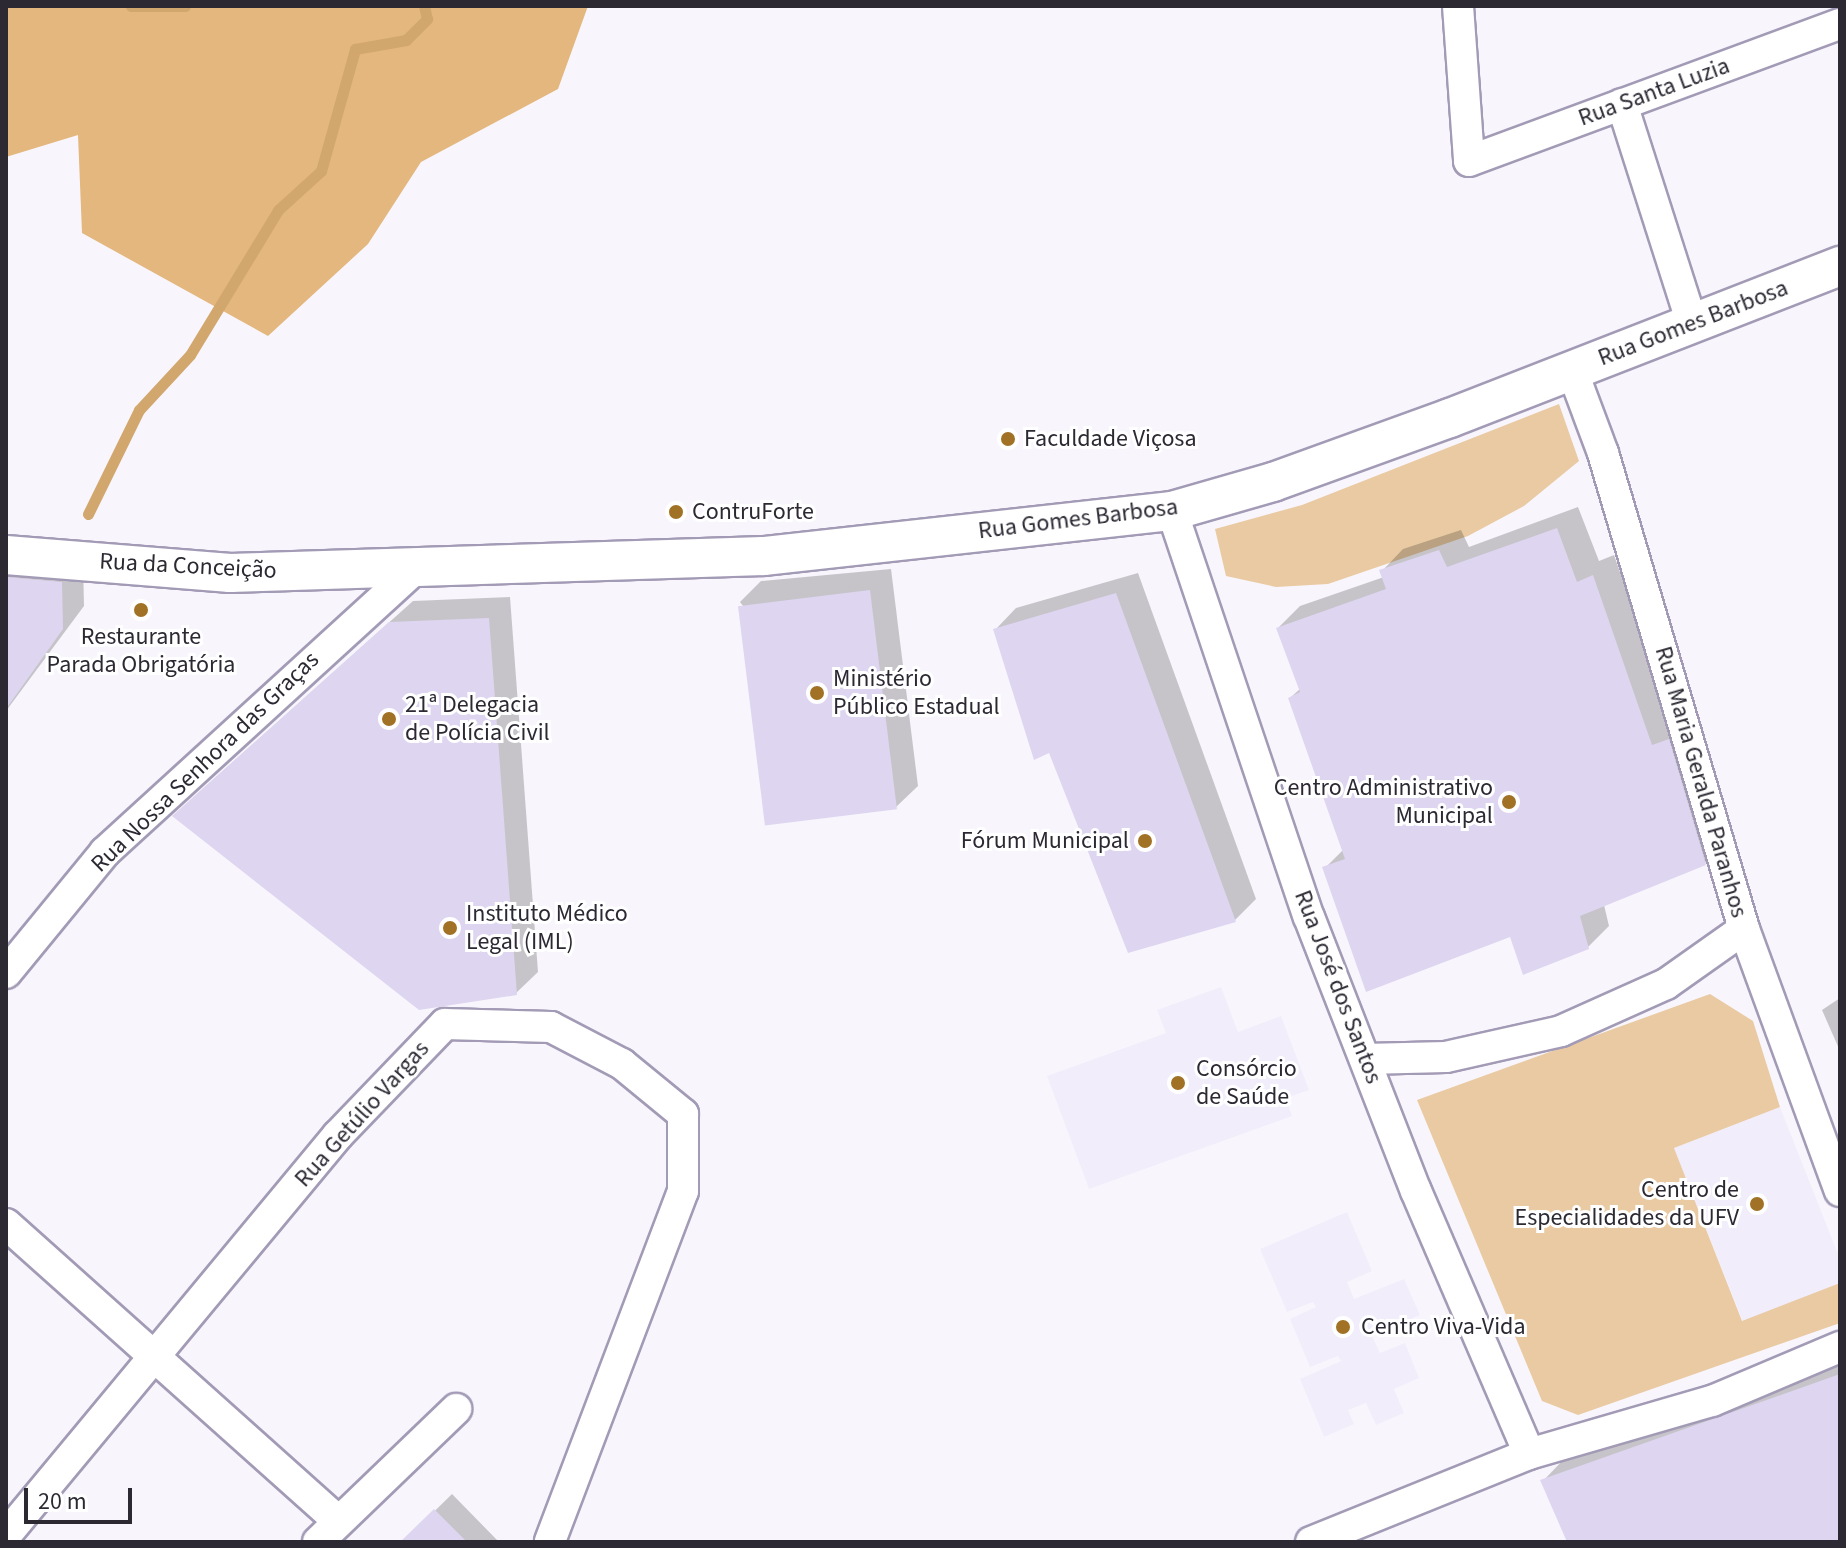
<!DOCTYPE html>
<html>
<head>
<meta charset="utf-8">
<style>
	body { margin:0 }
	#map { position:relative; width:1846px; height:1548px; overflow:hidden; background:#f8f6fc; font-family:"Source Sans 3",sans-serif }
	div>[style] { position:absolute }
	.built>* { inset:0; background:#f1edfb }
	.green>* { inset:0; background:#e9caa2 }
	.forest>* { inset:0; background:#e3b77d }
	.shadow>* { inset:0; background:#0003 }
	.stream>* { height:11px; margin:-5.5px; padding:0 5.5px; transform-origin:5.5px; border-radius:5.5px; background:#d2a76e }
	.building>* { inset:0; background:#ded5f1; transform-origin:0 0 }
	.roads { filter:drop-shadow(2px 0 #a39bb6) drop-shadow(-2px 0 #a39bb6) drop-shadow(0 2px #a39bb6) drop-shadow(0 -2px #a39bb6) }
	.minor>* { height:30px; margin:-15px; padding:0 15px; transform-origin:15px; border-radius:15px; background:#fff }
	.tertiary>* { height:38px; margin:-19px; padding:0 19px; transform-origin:19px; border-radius:19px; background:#fff }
	.dots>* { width:22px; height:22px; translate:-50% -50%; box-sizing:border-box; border:4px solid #fff; border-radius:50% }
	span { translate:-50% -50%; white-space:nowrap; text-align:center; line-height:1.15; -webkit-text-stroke:6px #fff; paint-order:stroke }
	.street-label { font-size:24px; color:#2c2933 }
	.poi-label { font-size:24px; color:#2c2933 }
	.left { translate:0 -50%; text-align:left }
	.right { translate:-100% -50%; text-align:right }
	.frame { position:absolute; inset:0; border:8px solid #2c2933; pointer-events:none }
	.scale { position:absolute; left:24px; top:1488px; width:108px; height:36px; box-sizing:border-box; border:4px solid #2c2933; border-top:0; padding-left:10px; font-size:24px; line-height:28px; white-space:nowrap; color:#2c2933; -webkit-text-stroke:6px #fff; paint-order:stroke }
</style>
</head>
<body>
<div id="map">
	<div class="built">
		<div style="clip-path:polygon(1221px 987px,1238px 1032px,1281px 1016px,1309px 1090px,1286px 1098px,1292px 1116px,1089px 1189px,1047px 1076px,1166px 1033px,1157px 1010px)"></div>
		<div style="clip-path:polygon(1780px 1107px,1840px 1259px,1840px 1283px,1743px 1322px,1674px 1148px)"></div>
		<div style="clip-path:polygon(1347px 1212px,1372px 1271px,1347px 1282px,1354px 1299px,1404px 1279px,1420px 1315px,1372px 1336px,1380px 1353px,1405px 1343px,1419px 1378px,1394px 1389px,1404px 1413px,1376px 1425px,1366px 1403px,1348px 1410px,1354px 1424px,1324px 1437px,1300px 1379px,1341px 1361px,1338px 1356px,1310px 1367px,1290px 1319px,1316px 1307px,1313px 1302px,1287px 1312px,1260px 1249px)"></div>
	</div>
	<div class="green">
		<div style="clip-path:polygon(1559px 404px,1579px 461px,1524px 506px,1468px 536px,1328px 584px,1276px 587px,1226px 576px,1215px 529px,1302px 505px)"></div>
		<div style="clip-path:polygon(1710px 994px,1753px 1021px,1780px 1107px,1674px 1148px,1742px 1321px,1840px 1283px,1840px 1323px,1578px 1415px,1542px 1401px,1417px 1100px)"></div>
	</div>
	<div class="forest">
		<div style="clip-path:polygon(6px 6px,588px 6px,558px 89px,421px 162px,368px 244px,268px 336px,82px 233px,78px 135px,6px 157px)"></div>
	</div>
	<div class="shadow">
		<div style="clip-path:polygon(1578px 507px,1599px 561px,1614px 555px,1674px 725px,1727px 841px,1705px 863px,1604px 905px,1609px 926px,1588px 947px,1511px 935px,1325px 868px,1344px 849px,1290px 698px,1301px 688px,1278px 628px,1300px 606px,1384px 577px,1382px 571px,1403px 549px,1461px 530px,1469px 547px)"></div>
		<div style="clip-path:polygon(6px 551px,83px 561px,84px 606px,6px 711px)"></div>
		<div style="clip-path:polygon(891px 569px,918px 786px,896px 807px,740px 602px,761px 581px)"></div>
		<div style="clip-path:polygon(1138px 573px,1256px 899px,1235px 920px,1050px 750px,995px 630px,1016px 608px)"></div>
		<div style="clip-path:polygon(510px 597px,538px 972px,516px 993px,196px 795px,413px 601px)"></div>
		<div style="clip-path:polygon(1840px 998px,1840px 1051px,1822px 1010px)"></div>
		<div style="clip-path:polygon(1840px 1361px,1840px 1542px,1569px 1542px,1543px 1481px,1564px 1459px)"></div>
		<div style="clip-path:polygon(452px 1494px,499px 1542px,403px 1542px)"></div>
	</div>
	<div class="stream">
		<div style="left:131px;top:6px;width:54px"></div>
		<div style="left:88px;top:514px;width:116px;rotate:-63.9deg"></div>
		<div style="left:139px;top:410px;width:75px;rotate:-47.2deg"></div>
		<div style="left:190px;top:355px;width:170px;rotate:-58.7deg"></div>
		<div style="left:278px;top:210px;width:58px;rotate:-42.2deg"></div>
		<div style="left:321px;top:171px;width:127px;rotate:-74.4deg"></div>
		<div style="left:355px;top:49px;width:52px;rotate:-10deg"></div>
		<div style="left:406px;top:40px;width:30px;rotate:-45deg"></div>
		<div style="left:427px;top:19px;width:13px;rotate:-103deg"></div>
	</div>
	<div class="building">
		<div style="clip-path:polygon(1557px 528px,1577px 582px,1593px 575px,1652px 745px,1669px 739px,1706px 865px,1580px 916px,1589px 949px,1523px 975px,1510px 937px,1366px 992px,1322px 867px,1345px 859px,1288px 698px,1300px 692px,1276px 628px,1386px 589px,1379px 570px,1439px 550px,1447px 567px)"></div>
		<div style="clip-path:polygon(6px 577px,62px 582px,63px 629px,6px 709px)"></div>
		<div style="left:870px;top:590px;width:221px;height:133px;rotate:83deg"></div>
		<div style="clip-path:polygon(1116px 593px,1236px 922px,1128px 953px,1049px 753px,1034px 760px,993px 629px)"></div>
		<div style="clip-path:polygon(489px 618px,517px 995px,419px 1010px,172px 816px,389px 622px)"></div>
		<div style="clip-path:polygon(1840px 1374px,1840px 1542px,1567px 1542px,1540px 1480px)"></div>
		<div style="clip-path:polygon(434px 1509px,467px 1542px,400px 1542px)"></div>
	</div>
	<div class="roads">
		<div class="minor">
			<div style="left:1458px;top:6px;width:155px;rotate:85.9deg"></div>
			<div style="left:1469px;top:161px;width:395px;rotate:-20.3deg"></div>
			<div style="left:1622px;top:104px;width:230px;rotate:72.3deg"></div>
			<div style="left:1572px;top:370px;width:89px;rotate:69.5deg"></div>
			<div style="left:1603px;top:453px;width:496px;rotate:73.5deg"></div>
			<div style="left:1744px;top:929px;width:279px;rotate:69.9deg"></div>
			<div style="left:1172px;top:511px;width:428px;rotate:71.4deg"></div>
			<div style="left:1309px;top:917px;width:294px;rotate:68.7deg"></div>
			<div style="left:1416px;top:1191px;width:286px;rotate:66.7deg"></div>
			<div style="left:6px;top:973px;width:156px;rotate:-50.7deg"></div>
			<div style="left:105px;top:852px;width:424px;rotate:-42.4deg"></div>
			<div style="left:1365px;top:1059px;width:81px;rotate:-1.4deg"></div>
			<div style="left:1446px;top:1057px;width:118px;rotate:-12.7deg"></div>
			<div style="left:1561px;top:1031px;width:115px;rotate:-24.1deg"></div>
			<div style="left:1666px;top:984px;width:95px;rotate:-35.2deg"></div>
			<div style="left:6px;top:1224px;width:445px;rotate:41.8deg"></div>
			<div style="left:6px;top:1535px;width:520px;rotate:-50.31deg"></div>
			<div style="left:338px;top:1135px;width:154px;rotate:-46.1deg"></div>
			<div style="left:445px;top:1024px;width:106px;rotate:1.6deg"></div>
			<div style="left:551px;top:1027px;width:80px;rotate:27.5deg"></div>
			<div style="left:622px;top:1064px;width:79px;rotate:39.3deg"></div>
			<div style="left:683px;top:1114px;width:77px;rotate:90deg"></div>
			<div style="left:683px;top:1191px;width:375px;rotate:110.8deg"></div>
			<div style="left:318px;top:1542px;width:192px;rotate:-43.9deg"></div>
			<div style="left:1311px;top:1542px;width:235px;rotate:-22deg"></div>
			<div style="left:1529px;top:1454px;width:191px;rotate:-16.2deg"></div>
			<div style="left:1712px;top:1401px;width:139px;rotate:-22.9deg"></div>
		</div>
		<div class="tertiary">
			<div style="left:6px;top:555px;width:225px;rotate:4.6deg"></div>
			<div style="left:230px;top:573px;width:534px;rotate:-1.82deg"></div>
			<div style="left:764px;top:556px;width:410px;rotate:-6.3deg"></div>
			<div style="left:1172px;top:511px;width:105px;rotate:-16deg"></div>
			<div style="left:1273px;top:482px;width:188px;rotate:-19.9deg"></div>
			<div style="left:1450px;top:418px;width:419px;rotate:-21.3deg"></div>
		</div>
	</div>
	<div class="dots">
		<div style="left:1008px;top:439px;background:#a17125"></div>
		<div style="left:676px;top:512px;background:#a17125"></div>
		<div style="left:141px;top:610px;background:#a17125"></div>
		<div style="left:817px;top:693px;background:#a17125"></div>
		<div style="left:389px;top:719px;background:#a17125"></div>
		<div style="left:1509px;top:802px;background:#a17125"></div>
		<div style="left:1145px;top:841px;background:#a17125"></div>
		<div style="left:450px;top:928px;background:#a17125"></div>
		<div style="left:1178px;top:1083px;background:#a17125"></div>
		<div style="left:1757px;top:1204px;background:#a17125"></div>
		<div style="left:1343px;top:1327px;background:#a17125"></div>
	</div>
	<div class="street-label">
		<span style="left:1654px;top:92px;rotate:-20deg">Rua Santa Luzia</span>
		<span style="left:1693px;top:323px;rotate:-21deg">Rua Gomes Barbosa</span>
		<span style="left:1078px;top:519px;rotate:-7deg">Rua Gomes Barbosa</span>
		<span style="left:188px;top:566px;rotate:3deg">Rua da Conceição</span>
		<span style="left:205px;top:762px;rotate:-44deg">Rua Nossa Senhora das Graças</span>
		<span style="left:1701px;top:782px;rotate:74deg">Rua Maria Geralda Paranhos</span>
		<span style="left:1338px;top:987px;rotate:69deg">Rua José dos Santos</span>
		<span style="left:362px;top:1114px;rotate:-48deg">Rua Getúlio Vargas</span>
	</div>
	<div class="poi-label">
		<span class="left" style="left:1024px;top:439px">Faculdade Viçosa</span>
		<span class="left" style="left:692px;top:512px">ContruForte</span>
		<span style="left:141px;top:651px">Restaurante<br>Parada Obrigatória</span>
		<span class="left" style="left:833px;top:693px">Ministério<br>Público Estadual</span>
		<span class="left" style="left:405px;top:719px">21ª Delegacia<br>de Polícia Civil</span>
		<span class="right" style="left:1493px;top:802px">Centro Administrativo<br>Municipal</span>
		<span class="right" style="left:1129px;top:841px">Fórum Municipal</span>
		<span class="left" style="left:466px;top:928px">Instituto Médico<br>Legal (IML)</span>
		<span class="left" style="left:1196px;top:1083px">Consórcio<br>de Saúde</span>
		<span class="right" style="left:1739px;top:1204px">Centro de<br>Especialidades da UFV</span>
		<span class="left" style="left:1361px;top:1327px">Centro Viva-Vida</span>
	</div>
	<div class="frame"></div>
	<div class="scale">20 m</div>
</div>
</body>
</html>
